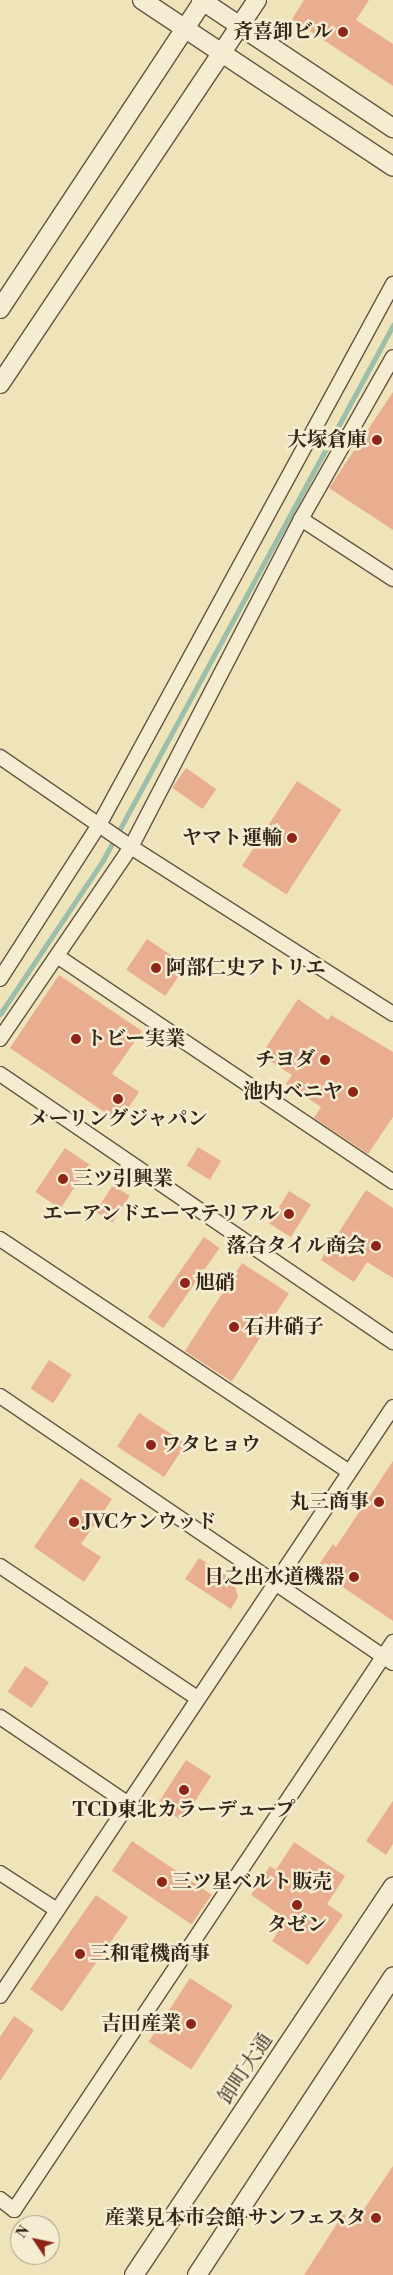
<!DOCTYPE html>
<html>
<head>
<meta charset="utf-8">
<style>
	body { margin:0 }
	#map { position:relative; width:393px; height:2275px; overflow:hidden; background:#efe3ba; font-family:"Libre Bodoni","Noto Serif JP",serif }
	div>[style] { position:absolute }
	.stream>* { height:5px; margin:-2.5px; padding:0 2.5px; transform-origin:2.5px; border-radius:2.5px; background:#9bbfaa }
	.building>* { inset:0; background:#e9ae90; transform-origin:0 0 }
	.roads { filter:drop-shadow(1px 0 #645441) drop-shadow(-1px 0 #645441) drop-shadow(0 1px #645441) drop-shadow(0 -1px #645441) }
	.minor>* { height:14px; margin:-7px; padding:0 7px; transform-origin:7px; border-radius:7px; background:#f5edd2 }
	.tertiary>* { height:18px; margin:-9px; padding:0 9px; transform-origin:9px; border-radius:9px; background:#f5edd2 }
	.dots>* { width:14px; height:14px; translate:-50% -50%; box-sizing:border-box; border:2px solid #f5edd2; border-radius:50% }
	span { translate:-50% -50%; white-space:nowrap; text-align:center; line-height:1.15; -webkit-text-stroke:5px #f5edd2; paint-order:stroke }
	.poi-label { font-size:20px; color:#362519; font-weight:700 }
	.right { translate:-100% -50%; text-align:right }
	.left { translate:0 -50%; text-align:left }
	.street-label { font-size:20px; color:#362519 }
	.north { position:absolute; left:10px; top:2215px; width:50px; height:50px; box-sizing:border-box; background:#f5edd2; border:1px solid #a99d88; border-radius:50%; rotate:304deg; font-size:14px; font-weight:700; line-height:20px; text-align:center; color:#362519 }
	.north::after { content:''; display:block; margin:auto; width:18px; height:22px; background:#8f2418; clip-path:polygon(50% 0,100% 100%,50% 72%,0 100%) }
</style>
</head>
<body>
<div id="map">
	<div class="stream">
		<div style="left:0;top:1014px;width:185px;rotate:-56.2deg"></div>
		<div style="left:103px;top:860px;width:609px;rotate:-61.54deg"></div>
	</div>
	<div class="building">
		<div style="clip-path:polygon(304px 0,369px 0,356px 20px,393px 44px,393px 86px,292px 19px)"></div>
		<div style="clip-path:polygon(393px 392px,393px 530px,329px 488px)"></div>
		<div style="left:186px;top:768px;width:37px;height:24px;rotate:35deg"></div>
		<div style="left:297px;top:781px;width:53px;height:101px;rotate:33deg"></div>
		<div style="left:147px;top:939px;width:47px;height:37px;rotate:34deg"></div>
		<div style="clip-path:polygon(59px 975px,142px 1031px,112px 1074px,139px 1092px,119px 1122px,10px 1048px)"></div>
		<div style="clip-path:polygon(298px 999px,328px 1020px,331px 1015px,393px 1052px,393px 1117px,368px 1154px,314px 1118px,321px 1107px,286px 1084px,292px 1075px,261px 1055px)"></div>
		<div style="left:198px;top:1147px;width:27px;height:22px;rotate:31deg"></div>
		<div style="left:65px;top:1148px;width:30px;height:53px;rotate:34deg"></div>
		<div style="left:113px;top:1185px;width:20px;height:32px;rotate:33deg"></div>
		<div style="clip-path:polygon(366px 1190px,393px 1208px,393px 1278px,367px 1262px,354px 1282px,321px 1260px)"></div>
		<div style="left:289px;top:1191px;width:26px;height:38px;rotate:32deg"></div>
		<div style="left:204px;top:1237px;width:19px;height:98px;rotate:35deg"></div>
		<div style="left:242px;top:1263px;width:56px;height:105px;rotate:33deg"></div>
		<div style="left:49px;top:1360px;width:27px;height:34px;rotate:33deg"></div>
		<div style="left:139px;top:1413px;width:56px;height:40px;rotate:33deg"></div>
		<div style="clip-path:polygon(393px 1461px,393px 1621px,316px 1569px,333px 1544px,336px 1547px)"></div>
		<div style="clip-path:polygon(81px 1478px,112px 1499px,81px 1544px,101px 1557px,84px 1582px,34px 1547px)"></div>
		<div style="clip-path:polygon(199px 1558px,233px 1580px,238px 1597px,231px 1609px,185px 1579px)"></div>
		<div style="left:25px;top:1666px;width:29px;height:31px;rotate:34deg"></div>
		<div style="left:186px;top:1760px;width:30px;height:53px;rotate:33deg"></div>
		<div style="clip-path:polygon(393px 1801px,393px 1844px,386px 1855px,366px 1841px)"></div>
		<div style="left:132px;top:1841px;width:96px;height:36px;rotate:34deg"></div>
		<div style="clip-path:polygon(294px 1842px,345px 1876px,327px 1904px,343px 1915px,308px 1965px,272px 1941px,286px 1919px,251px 1895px,270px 1866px,276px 1870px)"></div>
		<div style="left:96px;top:1895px;width:39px;height:115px;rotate:35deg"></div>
		<div style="left:190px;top:1978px;width:51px;height:76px;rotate:33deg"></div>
		<div style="clip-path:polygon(14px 2016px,34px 2030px,0 2081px,0 2037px)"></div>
		<div style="clip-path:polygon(393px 2166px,393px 2275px,304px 2275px,343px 2214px,356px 2221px)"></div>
	</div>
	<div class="roads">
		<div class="minor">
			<div style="left:301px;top:519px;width:110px;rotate:33.1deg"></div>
			<div style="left:0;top:757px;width:159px;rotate:34.5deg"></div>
			<div style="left:131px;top:847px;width:311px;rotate:32.5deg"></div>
			<div style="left:57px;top:956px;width:405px;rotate:33.9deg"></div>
			<div style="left:0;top:979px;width:183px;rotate:-57.3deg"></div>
			<div style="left:99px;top:825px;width:616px;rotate:-61.48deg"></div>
			<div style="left:0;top:1039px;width:232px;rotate:-55.7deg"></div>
			<div style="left:131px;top:847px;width:369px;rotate:-62.6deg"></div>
			<div style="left:301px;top:519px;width:186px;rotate:-60.4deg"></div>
			<div style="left:0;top:1074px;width:476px;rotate:34.3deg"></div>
			<div style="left:0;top:1239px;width:420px;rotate:33.7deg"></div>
			<div style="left:0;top:1396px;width:475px;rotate:34.2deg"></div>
			<div style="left:0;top:1566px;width:237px;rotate:33.8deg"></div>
			<div style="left:0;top:1717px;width:153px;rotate:34.1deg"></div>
			<div style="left:0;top:1873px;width:68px;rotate:33deg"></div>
			<div style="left:0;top:1996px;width:708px;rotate:-56.29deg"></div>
			<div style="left:0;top:2199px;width:18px;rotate:38deg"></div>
			<div style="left:14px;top:2210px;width:683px;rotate:-56.29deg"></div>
		</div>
		<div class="tertiary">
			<div style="left:142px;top:0;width:301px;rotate:33.6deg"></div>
			<div style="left:201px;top:0;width:231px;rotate:33.7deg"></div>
			<div style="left:0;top:309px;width:370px;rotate:-56.6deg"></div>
			<div style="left:0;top:384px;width:462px;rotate:-56.2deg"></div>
			<div style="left:134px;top:2275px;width:467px;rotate:-56.3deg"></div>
			<div style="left:197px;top:2275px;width:357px;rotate:-56.7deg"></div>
		</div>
	</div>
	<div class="dots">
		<div style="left:343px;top:32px;background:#8f2418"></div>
		<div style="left:377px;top:440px;background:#8f2418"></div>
		<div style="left:292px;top:838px;background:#8f2418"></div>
		<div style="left:156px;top:968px;background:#8f2418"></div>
		<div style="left:76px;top:1039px;background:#8f2418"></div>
		<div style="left:325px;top:1060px;background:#8f2418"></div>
		<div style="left:353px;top:1092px;background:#8f2418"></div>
		<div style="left:118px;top:1099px;background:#8f2418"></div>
		<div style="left:63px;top:1179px;background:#8f2418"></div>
		<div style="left:289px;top:1214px;background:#8f2418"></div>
		<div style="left:376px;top:1246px;background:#8f2418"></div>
		<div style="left:185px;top:1283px;background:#8f2418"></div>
		<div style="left:234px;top:1327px;background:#8f2418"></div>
		<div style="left:151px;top:1445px;background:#8f2418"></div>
		<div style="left:379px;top:1502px;background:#8f2418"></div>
		<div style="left:74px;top:1522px;background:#8f2418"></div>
		<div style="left:354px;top:1577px;background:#8f2418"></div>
		<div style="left:184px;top:1790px;background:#8f2418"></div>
		<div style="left:162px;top:1882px;background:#8f2418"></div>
		<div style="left:297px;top:1905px;background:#8f2418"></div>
		<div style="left:80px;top:1954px;background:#8f2418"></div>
		<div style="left:191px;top:2024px;background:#8f2418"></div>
		<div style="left:376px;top:2218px;background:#8f2418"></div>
	</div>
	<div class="poi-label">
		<span class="right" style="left:333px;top:32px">斉喜卸ビル</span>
		<span class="right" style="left:367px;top:440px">大塚倉庫</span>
		<span class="right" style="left:282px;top:838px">ヤマト運輸</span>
		<span class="left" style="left:166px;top:968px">阿部仁史アトリエ</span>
		<span class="left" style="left:86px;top:1039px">トビー実業</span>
		<span class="right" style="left:315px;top:1060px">チヨダ</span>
		<span class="right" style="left:343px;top:1092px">池内ベニヤ</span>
		<span style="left:118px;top:1119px">メーリングジャパン</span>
		<span class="left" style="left:73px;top:1179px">三ツ引興業</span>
		<span class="right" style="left:279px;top:1214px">エーアンドエーマテリアル</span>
		<span class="right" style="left:366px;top:1246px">落合タイル商会</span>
		<span class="left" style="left:195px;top:1283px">旭硝</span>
		<span class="left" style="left:244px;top:1327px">石井硝子</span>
		<span class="left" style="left:161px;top:1445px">ワタヒョウ</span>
		<span class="right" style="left:369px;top:1502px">丸三商事</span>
		<span class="left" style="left:84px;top:1522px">JVCケンウッド</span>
		<span class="right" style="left:344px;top:1577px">日之出水道機器</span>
		<span style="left:184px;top:1810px">TCD東北カラーデュープ</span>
		<span class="left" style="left:172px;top:1882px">三ツ星ベルト販売</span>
		<span style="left:297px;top:1925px">タゼン</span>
		<span class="left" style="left:90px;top:1954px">三和電機商事</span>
		<span class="right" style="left:181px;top:2024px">吉田産業</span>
		<span class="right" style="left:366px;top:2218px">産業見本市会館 サンフェスタ</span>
	</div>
	<div class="street-label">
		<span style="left:246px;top:2069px;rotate:-56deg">卸町大通</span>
	</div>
	<div class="north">N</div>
</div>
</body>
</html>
